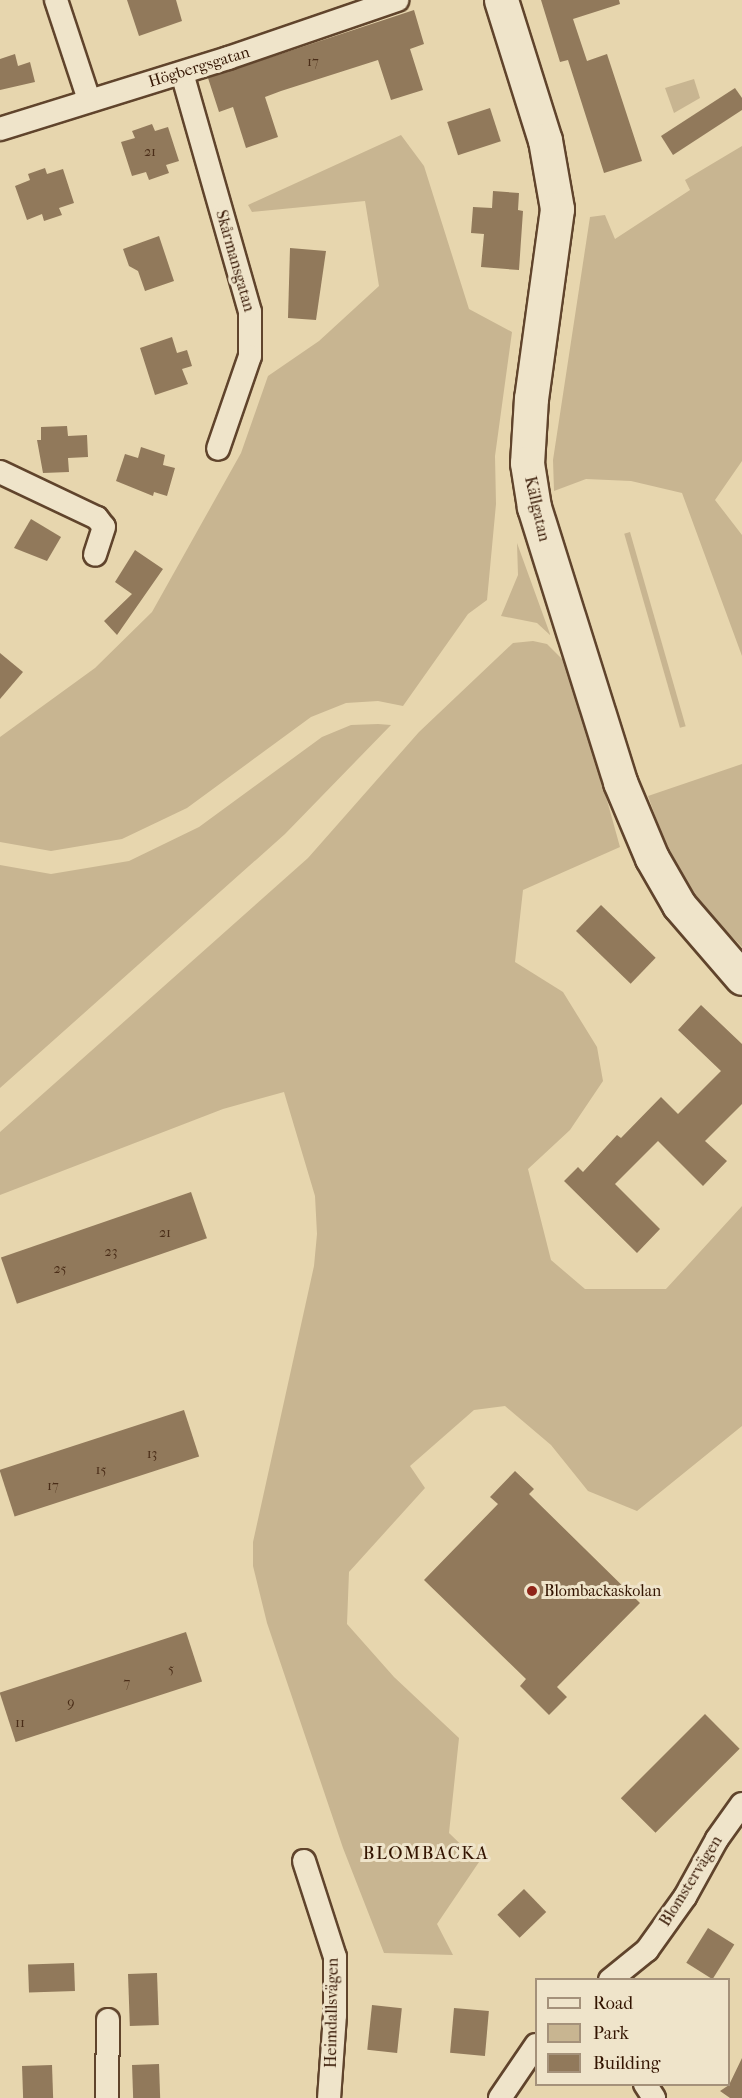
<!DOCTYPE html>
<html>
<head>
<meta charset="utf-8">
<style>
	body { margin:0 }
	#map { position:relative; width:742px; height:2098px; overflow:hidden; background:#e7d6ae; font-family:"IM FELL French Canon",serif }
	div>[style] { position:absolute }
	.green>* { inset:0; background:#c8b591; transform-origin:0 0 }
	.building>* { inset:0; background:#91795b; transform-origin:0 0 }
	.roads { filter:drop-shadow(2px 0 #60442c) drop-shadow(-2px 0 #60442c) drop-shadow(0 2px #60442c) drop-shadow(0 -2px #60442c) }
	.street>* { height:22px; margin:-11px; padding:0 11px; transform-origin:11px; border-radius:11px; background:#efe4ca }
	.secondary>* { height:33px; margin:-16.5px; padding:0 16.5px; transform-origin:16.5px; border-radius:16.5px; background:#efe4ca }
	.dots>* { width:16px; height:16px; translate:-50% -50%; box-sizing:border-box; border:3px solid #efe4ca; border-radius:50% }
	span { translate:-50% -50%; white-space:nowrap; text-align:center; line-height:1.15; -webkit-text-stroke:6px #efe4ca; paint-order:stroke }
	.number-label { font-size:14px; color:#4a2d18 }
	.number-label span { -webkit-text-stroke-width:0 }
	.street-label { font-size:16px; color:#331401 }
	.poi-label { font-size:16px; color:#331401 }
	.left { translate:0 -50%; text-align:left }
	.neighbourhood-label { font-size:18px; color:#331401; letter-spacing:1.5px }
	.legend { position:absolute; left:535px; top:1978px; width:195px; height:108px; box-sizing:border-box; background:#efe4ca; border:2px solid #a4917a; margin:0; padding:8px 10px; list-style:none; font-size:18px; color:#331401 }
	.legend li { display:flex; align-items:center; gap:12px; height:30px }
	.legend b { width:30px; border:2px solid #a4917a }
</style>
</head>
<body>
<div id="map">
	<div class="green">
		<div style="clip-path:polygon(694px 79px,700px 98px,674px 113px,665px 88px)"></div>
		<div style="clip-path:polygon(401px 135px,424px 166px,469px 309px,512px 332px,495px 456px,496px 504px,487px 600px,468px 614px,403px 706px,378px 701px,346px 703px,311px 717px,187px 808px,122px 839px,51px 851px,0 842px,0 737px,95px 668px,152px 612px,241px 453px,268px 376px,319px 341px,379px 286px,365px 201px,252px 212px,248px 205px)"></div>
		<div style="clip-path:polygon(742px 146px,742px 461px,715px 500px,742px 535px,742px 656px,682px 493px,631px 481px,586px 479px,554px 491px,553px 460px,590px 217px,605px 215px,615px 239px,690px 190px,685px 180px)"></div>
		<div style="left:630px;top:532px;width:202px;height:6px;rotate:74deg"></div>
		<div style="clip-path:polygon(517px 543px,550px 634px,550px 635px,537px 623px,501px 616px,518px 575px)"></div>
		<div style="clip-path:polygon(533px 641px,547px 644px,570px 667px,620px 847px,523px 890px,515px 962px,563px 992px,597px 1047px,603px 1081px,570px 1130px,528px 1169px,551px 1260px,585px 1289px,666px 1289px,742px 1206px,742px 1426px,637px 1511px,588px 1491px,551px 1445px,505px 1406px,474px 1410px,410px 1466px,425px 1488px,349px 1572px,347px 1624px,394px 1677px,459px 1738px,449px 1833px,479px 1862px,437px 1924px,453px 1955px,384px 1953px,343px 1848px,267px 1623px,253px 1566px,253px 1542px,314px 1266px,317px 1234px,315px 1196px,284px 1092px,223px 1109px,0 1195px,0 1132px,308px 858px,419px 732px,513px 643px)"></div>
		<div style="clip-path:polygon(378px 724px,391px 725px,285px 834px,0 1088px,0 865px,51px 874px,129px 861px,199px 827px,322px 737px,351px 725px)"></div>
		<div style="clip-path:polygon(742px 764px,742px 947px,693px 897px,668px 851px,648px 796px)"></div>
	</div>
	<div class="building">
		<div style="clip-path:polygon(127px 0,176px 0,182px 21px,139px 36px)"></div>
		<div style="clip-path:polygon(541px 0,619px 0,620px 4px,573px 19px,587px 61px,607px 54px,642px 161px,604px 173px,568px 60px,560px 62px)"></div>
		<div style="clip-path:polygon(414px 10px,424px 44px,410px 49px,423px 90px,391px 100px,378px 60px,281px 91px,265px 97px,278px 137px,246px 148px,233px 107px,219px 112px,208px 78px)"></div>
		<div style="clip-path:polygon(15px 54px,18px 66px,30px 62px,35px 82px,0 90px,0 59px)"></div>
		<div style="clip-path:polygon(735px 88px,742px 98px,742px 110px,673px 155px,661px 136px)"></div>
		<div style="left:490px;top:108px;width:35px;height:45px;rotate:72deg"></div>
		<div style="clip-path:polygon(152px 124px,155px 131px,168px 127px,179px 161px,166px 165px,169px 173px,149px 180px,146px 172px,132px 176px,121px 142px,135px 138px,132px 131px)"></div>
		<div style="clip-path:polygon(45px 168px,47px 174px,63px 169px,74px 203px,59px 208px,62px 215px,44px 221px,42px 214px,27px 220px,15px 186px,30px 180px,28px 174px)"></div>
		<div style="clip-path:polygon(493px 191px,519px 193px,518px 210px,523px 211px,519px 270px,481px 267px,484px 234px,471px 233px,473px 207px,492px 208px)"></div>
		<div style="clip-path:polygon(159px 236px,174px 281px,145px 291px,138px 271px,129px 266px,123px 249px)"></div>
		<div style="clip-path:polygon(290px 248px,326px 251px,316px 320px,288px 318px)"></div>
		<div style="clip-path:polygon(172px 337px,177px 353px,187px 350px,192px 366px,182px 369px,188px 384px,155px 395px,140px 348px)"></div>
		<div style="clip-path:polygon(67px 426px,68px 436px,87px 435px,88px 457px,68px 458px,69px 472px,43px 473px,37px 440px,41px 440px,41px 427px)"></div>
		<div style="clip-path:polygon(141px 447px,165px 455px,163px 465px,175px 468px,167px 496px,154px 492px,153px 496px,116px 481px,125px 454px,138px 458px)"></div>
		<div style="clip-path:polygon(31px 519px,61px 537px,47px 561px,14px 548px)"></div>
		<div style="clip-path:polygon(135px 550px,163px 569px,117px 635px,104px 621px,132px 594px,115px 582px)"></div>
		<div style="clip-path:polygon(0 653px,23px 672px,0 699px)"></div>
		<div style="left:601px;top:905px;width:76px;height:36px;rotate:44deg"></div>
		<div style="clip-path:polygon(701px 1005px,742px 1044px,742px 1104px,705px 1141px,727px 1161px,703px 1186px,658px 1141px,615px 1184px,660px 1229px,637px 1253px,564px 1181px,578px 1167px,583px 1172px,617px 1135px,621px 1138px,661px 1097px,678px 1114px,721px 1071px,678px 1030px)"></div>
		<div style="left:191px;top:1192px;width:49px;height:201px;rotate:71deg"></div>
		<div style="left:184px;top:1410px;width:49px;height:194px;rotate:72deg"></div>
		<div style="clip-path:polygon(515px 1471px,534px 1489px,529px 1494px,640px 1603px,557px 1687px,567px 1697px,549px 1715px,520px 1686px,526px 1679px,424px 1580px,498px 1504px,490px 1497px)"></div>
		<div style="left:186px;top:1632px;width:52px;height:196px;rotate:72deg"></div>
		<div style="left:705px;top:1714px;width:49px;height:119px;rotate:45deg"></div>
		<div style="left:524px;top:1889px;width:32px;height:37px;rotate:46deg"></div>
		<div style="left:708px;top:1928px;width:31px;height:41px;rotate:32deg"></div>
		<div style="left:74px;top:1963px;width:28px;height:46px;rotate:88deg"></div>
		<div style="left:157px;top:1973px;width:52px;height:29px;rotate:88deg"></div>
		<div style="left:372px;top:2005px;width:30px;height:45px;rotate:6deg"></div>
		<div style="left:454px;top:2008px;width:35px;height:45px;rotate:5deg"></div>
		<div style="clip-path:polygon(742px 2058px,742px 2098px,730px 2098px,720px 2091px,729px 2085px)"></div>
		<div style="left:159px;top:2064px;width:34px;height:27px;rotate:88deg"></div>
		<div style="left:52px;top:2065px;width:33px;height:30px;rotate:88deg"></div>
	</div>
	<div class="roads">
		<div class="street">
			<div style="left:56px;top:0;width:105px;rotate:71.7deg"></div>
			<div style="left:182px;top:73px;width:248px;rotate:74.1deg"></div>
			<div style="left:250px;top:312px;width:44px;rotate:90deg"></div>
			<div style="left:250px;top:356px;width:98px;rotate:109deg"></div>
			<div style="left:0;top:129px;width:239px;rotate:-17.3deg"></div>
			<div style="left:228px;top:58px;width:179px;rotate:-18.9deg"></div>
			<div style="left:0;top:472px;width:107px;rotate:25.4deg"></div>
			<div style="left:97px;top:518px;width:11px;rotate:52deg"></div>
			<div style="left:104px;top:527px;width:29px;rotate:108deg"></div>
			<div style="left:304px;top:1861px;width:101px;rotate:72.1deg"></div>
			<div style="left:335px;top:1957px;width:58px;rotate:90deg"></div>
			<div style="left:335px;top:2015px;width:83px;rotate:94.1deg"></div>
			<div style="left:610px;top:1980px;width:48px;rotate:-39deg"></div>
			<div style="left:647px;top:1950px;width:65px;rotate:-54.4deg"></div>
			<div style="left:685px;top:1897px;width:66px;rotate:-61.1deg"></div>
			<div style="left:717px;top:1839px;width:43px;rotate:-54.5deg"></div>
			<div style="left:645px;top:2084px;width:17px;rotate:57deg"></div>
			<div style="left:107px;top:2098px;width:78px;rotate:-89.3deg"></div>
			<div style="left:500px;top:2098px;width:64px;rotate:-55.8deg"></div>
		</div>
		<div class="secondary">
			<div style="left:501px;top:0;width:147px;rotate:72.6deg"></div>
			<div style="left:545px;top:140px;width:70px;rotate:80.1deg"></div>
			<div style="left:557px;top:209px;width:191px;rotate:97.8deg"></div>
			<div style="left:531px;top:398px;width:65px;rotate:93.5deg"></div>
			<div style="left:527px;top:463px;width:45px;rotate:81deg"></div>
			<div style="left:534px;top:507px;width:288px;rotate:72.6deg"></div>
			<div style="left:620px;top:782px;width:82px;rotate:67.2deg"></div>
			<div style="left:652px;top:858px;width:54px;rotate:60.1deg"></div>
			<div style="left:679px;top:905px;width:96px;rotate:49.2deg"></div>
		</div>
	</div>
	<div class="dots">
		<div style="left:532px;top:1591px;background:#8f2418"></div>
	</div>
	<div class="number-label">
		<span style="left:313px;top:62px">17</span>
		<span style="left:150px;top:152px">21</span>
		<span style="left:165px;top:1233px">21</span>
		<span style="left:111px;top:1252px">23</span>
		<span style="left:60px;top:1269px">25</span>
		<span style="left:152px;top:1454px">13</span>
		<span style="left:101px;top:1470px">15</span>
		<span style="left:53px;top:1486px">17</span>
		<span style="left:171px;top:1669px">5</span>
		<span style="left:127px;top:1683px">7</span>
		<span style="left:71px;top:1703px">9</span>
		<span style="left:20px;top:1723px">11</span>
	</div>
	<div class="street-label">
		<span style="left:199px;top:67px;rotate:-17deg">Högbergsgatan</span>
		<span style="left:235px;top:261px;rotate:74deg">Skårmansgatan</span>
		<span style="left:537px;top:509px;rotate:77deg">Källgatan</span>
		<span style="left:691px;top:1881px;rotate:-58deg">Blomstervägen</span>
		<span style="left:332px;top:2013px;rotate:-89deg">Heimdallsvägen</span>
	</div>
	<div class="poi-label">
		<span class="left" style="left:544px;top:1591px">Blombackaskolan</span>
	</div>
	<div class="neighbourhood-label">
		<span style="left:426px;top:1854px">BLOMBACKA</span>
	</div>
	<ul class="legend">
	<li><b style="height:8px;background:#efe4ca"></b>Road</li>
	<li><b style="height:16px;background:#c8b591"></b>Park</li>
	<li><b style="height:16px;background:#91795b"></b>Building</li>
	</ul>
</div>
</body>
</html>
